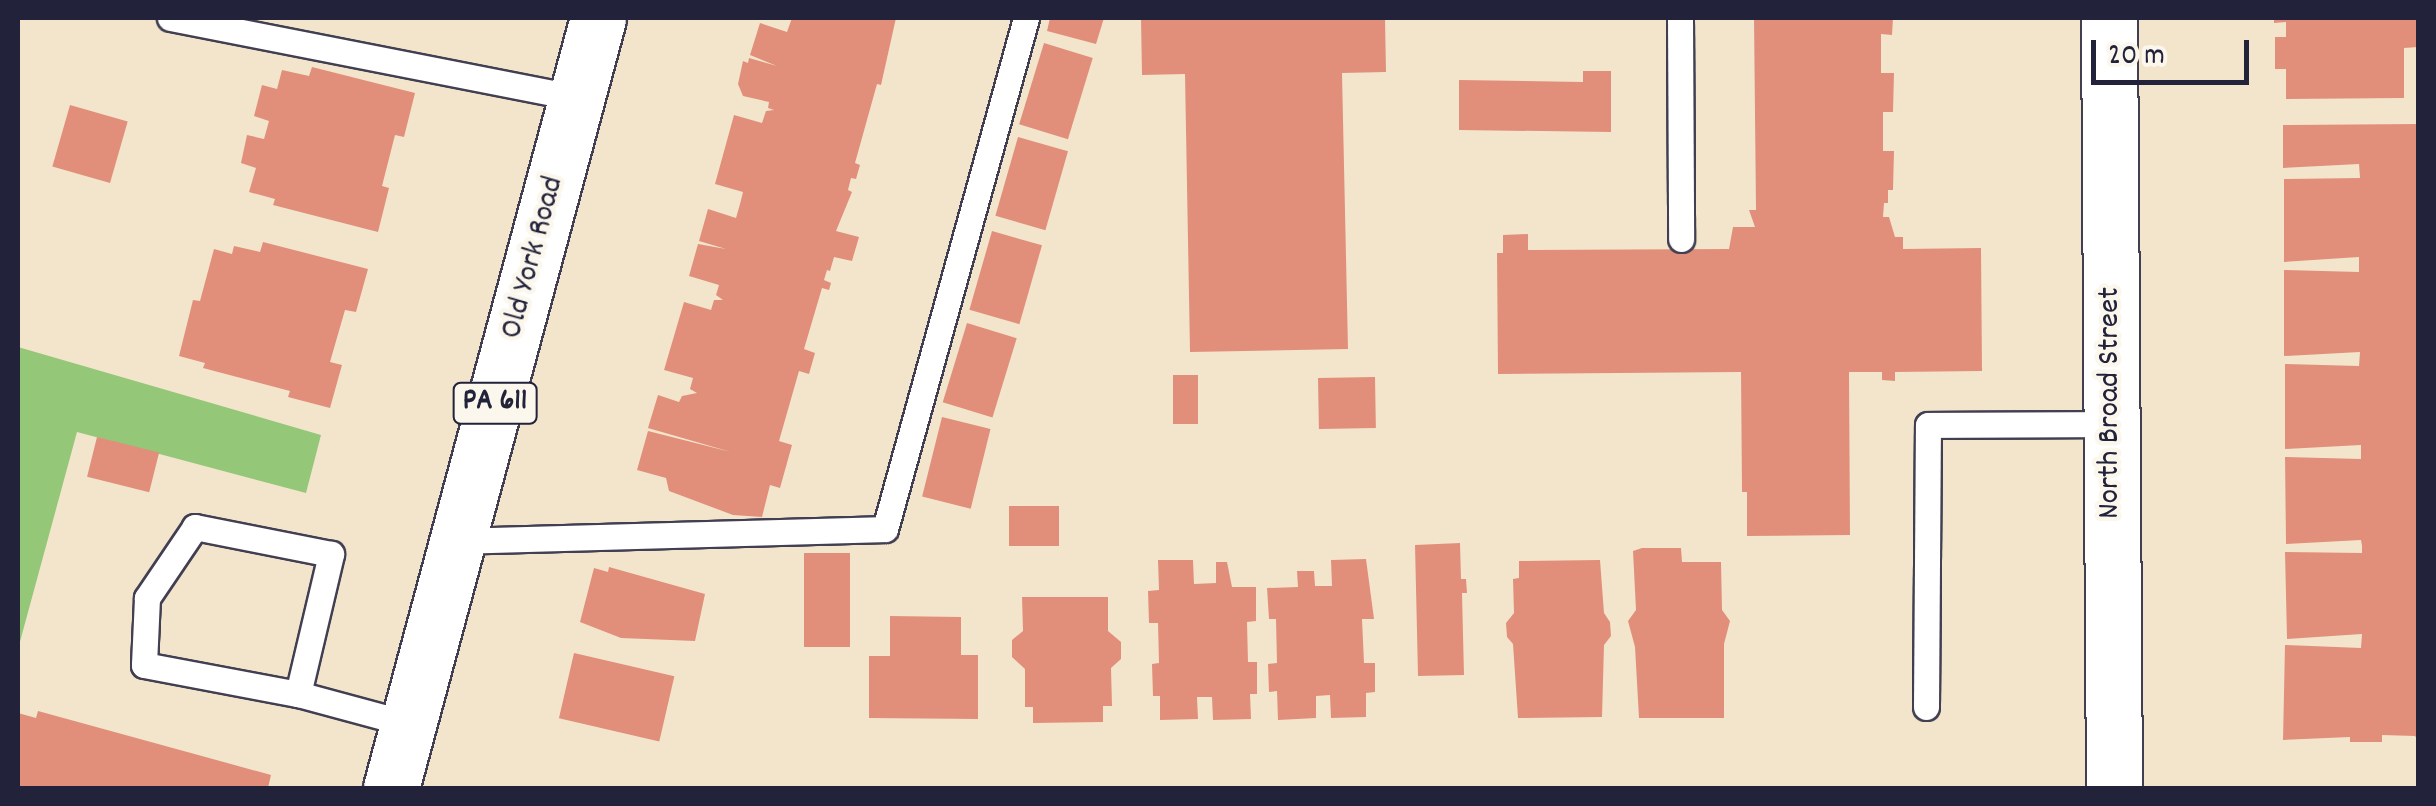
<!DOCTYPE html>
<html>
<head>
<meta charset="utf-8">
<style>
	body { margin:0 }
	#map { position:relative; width:2436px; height:806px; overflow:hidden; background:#f3e5cc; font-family:Dekko,sans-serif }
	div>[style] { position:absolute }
	.green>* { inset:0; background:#94c778 }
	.building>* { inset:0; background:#e18f7b; transform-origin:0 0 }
	.roads { filter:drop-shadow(2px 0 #413f51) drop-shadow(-2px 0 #413f51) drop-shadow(0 2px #413f51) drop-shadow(0 -2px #413f51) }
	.lane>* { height:25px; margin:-12.5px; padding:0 12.5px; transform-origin:12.5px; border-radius:12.5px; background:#fff }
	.primary>* { height:55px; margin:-27.5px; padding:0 27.5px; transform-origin:27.5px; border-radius:27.5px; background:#fff }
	span { translate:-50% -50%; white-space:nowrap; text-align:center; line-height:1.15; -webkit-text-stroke:9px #fbf7ec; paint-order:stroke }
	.shield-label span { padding:2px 8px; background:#fbf7ec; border:2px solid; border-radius:8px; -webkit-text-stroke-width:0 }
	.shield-label { font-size:30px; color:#22223b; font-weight:700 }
	.street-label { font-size:32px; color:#22223b }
	.frame { position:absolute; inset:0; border:20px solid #22223b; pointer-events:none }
	.scale { position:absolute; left:2091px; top:40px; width:158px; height:45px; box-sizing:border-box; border:5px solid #22223b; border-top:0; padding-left:12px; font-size:30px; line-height:35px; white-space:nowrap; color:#22223b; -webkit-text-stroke:8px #fbf7ec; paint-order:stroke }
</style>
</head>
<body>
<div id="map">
	<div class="green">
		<div style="clip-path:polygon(18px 347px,321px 435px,306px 493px,77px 432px,18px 649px)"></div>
	</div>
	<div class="building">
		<div style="clip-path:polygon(792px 18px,896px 18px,881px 85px,877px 84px,855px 163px,860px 165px,856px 179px,851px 178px,848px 190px,852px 192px,836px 231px,859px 237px,852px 261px,834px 257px,830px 271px,827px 270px,824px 280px,831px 283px,829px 290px,822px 288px,804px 349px,815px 353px,809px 374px,799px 371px,779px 441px,792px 445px,780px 488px,770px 485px,762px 517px,733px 515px,669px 491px,666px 478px,637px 470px,648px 431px,731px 452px,648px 428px,658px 395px,679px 402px,682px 396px,697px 393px,690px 389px,693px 378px,664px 370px,684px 302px,711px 310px,714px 300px,723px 300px,716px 295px,719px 285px,689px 276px,698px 244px,726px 249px,699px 241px,708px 209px,736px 218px,740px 204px,743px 192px,715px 184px,734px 115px,762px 123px,766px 111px,774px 110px,768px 108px,769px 102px,743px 96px,738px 84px,743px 61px,748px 63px,749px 58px,777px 66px,750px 55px,760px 23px,787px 32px)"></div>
		<div style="clip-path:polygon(1050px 18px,1104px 18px,1096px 44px,1047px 31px)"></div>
		<div style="clip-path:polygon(1141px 18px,1385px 18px,1386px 72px,1342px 73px,1348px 349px,1190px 352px,1185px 74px,1142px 75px)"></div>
		<div style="clip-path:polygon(1754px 18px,1893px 18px,1892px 35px,1881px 34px,1881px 73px,1894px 73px,1893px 112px,1883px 112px,1883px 151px,1894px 151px,1893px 190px,1888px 190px,1888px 203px,1884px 203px,1883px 217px,1889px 217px,1895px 237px,1903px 237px,1903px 249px,1981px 248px,1982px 371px,1895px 372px,1895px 381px,1882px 380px,1882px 372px,1849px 372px,1850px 535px,1747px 536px,1747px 492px,1742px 492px,1741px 372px,1498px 374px,1497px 253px,1503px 253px,1503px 235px,1528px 234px,1528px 250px,1729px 249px,1733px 227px,1755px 227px,1749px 210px,1756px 210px)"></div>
		<div style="clip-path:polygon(2274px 18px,2418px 18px,2418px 47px,2404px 48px,2404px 98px,2286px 99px,2286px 69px,2275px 69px,2275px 37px,2286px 37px,2286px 22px,2274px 23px)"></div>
		<div style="left:1044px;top:43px;width:51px;height:85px;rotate:17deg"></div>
		<div style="clip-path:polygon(312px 67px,415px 93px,404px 137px,395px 135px,382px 186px,389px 188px,378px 232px,273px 205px,275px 199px,249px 192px,256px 168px,241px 163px,247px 135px,264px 139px,269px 121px,254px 116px,262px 85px,277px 89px,282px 70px,309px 76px)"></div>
		<div style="clip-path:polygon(1583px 71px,1611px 71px,1611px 132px,1459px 130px,1459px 80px,1583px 82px)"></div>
		<div style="left:70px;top:105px;width:60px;height:64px;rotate:16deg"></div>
		<div style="clip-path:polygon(2418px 124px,2418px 740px,2415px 736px,2382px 735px,2382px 742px,2350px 742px,2350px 737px,2283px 740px,2285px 645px,2361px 648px,2362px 634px,2287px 639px,2285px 552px,2362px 553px,2362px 546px,2361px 540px,2286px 544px,2285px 457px,2361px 459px,2361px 445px,2285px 449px,2285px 364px,2359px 366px,2360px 352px,2284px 356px,2284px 270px,2359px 272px,2359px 257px,2284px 262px,2284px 179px,2360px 178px,2359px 164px,2283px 168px,2283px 125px)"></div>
		<div style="left:1018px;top:137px;width:52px;height:82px;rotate:16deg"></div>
		<div style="left:992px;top:231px;width:52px;height:82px;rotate:16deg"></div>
		<div style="clip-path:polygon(263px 242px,368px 269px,356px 312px,345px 310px,330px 362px,342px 365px,330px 408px,288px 397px,290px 391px,203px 368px,205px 363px,179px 356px,193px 300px,200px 301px,214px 249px,232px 254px,234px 246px,260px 252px)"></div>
		<div style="left:967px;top:323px;width:52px;height:83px;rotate:17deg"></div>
		<div style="left:1173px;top:375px;width:25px;height:49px"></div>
		<div style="left:1375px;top:377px;width:51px;height:57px;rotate:89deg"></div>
		<div style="left:942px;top:417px;width:50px;height:82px;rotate:14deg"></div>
		<div style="left:97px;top:437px;width:64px;height:41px;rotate:14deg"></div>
		<div style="left:1009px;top:506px;width:50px;height:40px"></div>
		<div style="clip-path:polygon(1460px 543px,1461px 579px,1466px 579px,1467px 593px,1462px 593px,1464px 675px,1418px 676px,1415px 545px)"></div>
		<div style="clip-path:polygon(1642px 548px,1681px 548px,1682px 562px,1721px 562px,1722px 610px,1730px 621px,1724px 644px,1724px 718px,1639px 718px,1635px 647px,1628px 621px,1636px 610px,1633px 551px)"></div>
		<div style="left:804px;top:553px;width:46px;height:94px"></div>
		<div style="clip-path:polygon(1366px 559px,1374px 619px,1362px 619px,1364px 663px,1375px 663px,1375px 692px,1366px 693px,1366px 717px,1331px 718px,1330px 695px,1316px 696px,1316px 718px,1278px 720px,1277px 691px,1269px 692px,1268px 664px,1277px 663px,1276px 619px,1269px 619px,1267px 588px,1298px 587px,1297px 571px,1314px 571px,1315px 586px,1332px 586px,1331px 560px)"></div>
		<div style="clip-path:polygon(1158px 560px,1193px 560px,1194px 584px,1216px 583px,1216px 562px,1227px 562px,1232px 587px,1256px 587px,1256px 621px,1247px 622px,1248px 662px,1257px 662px,1257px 694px,1250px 694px,1251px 719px,1213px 720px,1212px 697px,1197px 697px,1198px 719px,1160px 720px,1160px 696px,1153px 696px,1152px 664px,1159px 663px,1158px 623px,1149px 623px,1148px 591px,1159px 590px)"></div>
		<div style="clip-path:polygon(1600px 560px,1604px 613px,1610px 622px,1611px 636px,1604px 645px,1602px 717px,1518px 718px,1513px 644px,1507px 637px,1506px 623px,1514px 613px,1513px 579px,1519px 578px,1519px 561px)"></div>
		<div style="clip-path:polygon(609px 567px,705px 594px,695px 641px,621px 638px,580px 622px,594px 568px,608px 572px)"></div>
		<div style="clip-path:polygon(1022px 597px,1108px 597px,1108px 631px,1121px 642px,1121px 659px,1111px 668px,1112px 706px,1103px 706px,1103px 722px,1033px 723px,1033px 707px,1025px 707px,1025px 669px,1012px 657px,1012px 640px,1023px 631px)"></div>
		<div style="clip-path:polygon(890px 616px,961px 617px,961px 655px,978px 655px,978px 719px,869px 718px,869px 656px,890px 656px)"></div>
		<div style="left:574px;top:653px;width:103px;height:67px;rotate:13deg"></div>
		<div style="clip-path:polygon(38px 711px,271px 775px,268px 788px,18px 788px,18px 713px,36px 718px)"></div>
	</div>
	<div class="roads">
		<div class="lane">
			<div style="left:170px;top:18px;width:415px;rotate:11.1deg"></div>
			<div style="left:1680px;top:18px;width:221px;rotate:89.7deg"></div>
			<div style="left:458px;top:541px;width:427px;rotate:-1.6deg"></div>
			<div style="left:885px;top:529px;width:530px;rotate:-74.57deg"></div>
			<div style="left:298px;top:694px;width:144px;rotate:-76.7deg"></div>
			<div style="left:331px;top:554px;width:139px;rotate:-168.8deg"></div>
			<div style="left:195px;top:527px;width:86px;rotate:124.1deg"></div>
			<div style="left:147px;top:598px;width:67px;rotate:92.6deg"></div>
			<div style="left:144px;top:665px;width:157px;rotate:10.7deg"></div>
			<div style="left:298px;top:694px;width:115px;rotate:15.1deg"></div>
			<div style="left:1926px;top:707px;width:282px;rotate:-89.6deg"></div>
			<div style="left:1928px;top:425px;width:183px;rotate:-0.3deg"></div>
		</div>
		<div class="primary">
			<div style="left:2109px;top:18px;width:770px;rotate:89.63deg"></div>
			<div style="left:391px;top:788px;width:797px;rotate:-74.95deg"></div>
		</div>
	</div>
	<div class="shield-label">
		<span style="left:495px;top:403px">PA 611</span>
	</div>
	<div class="street-label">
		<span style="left:534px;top:258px;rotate:-75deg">Old York Road</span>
		<span style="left:2111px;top:403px;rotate:-90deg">North Broad Street</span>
	</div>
	<div class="frame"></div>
	<div class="scale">20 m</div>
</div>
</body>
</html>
